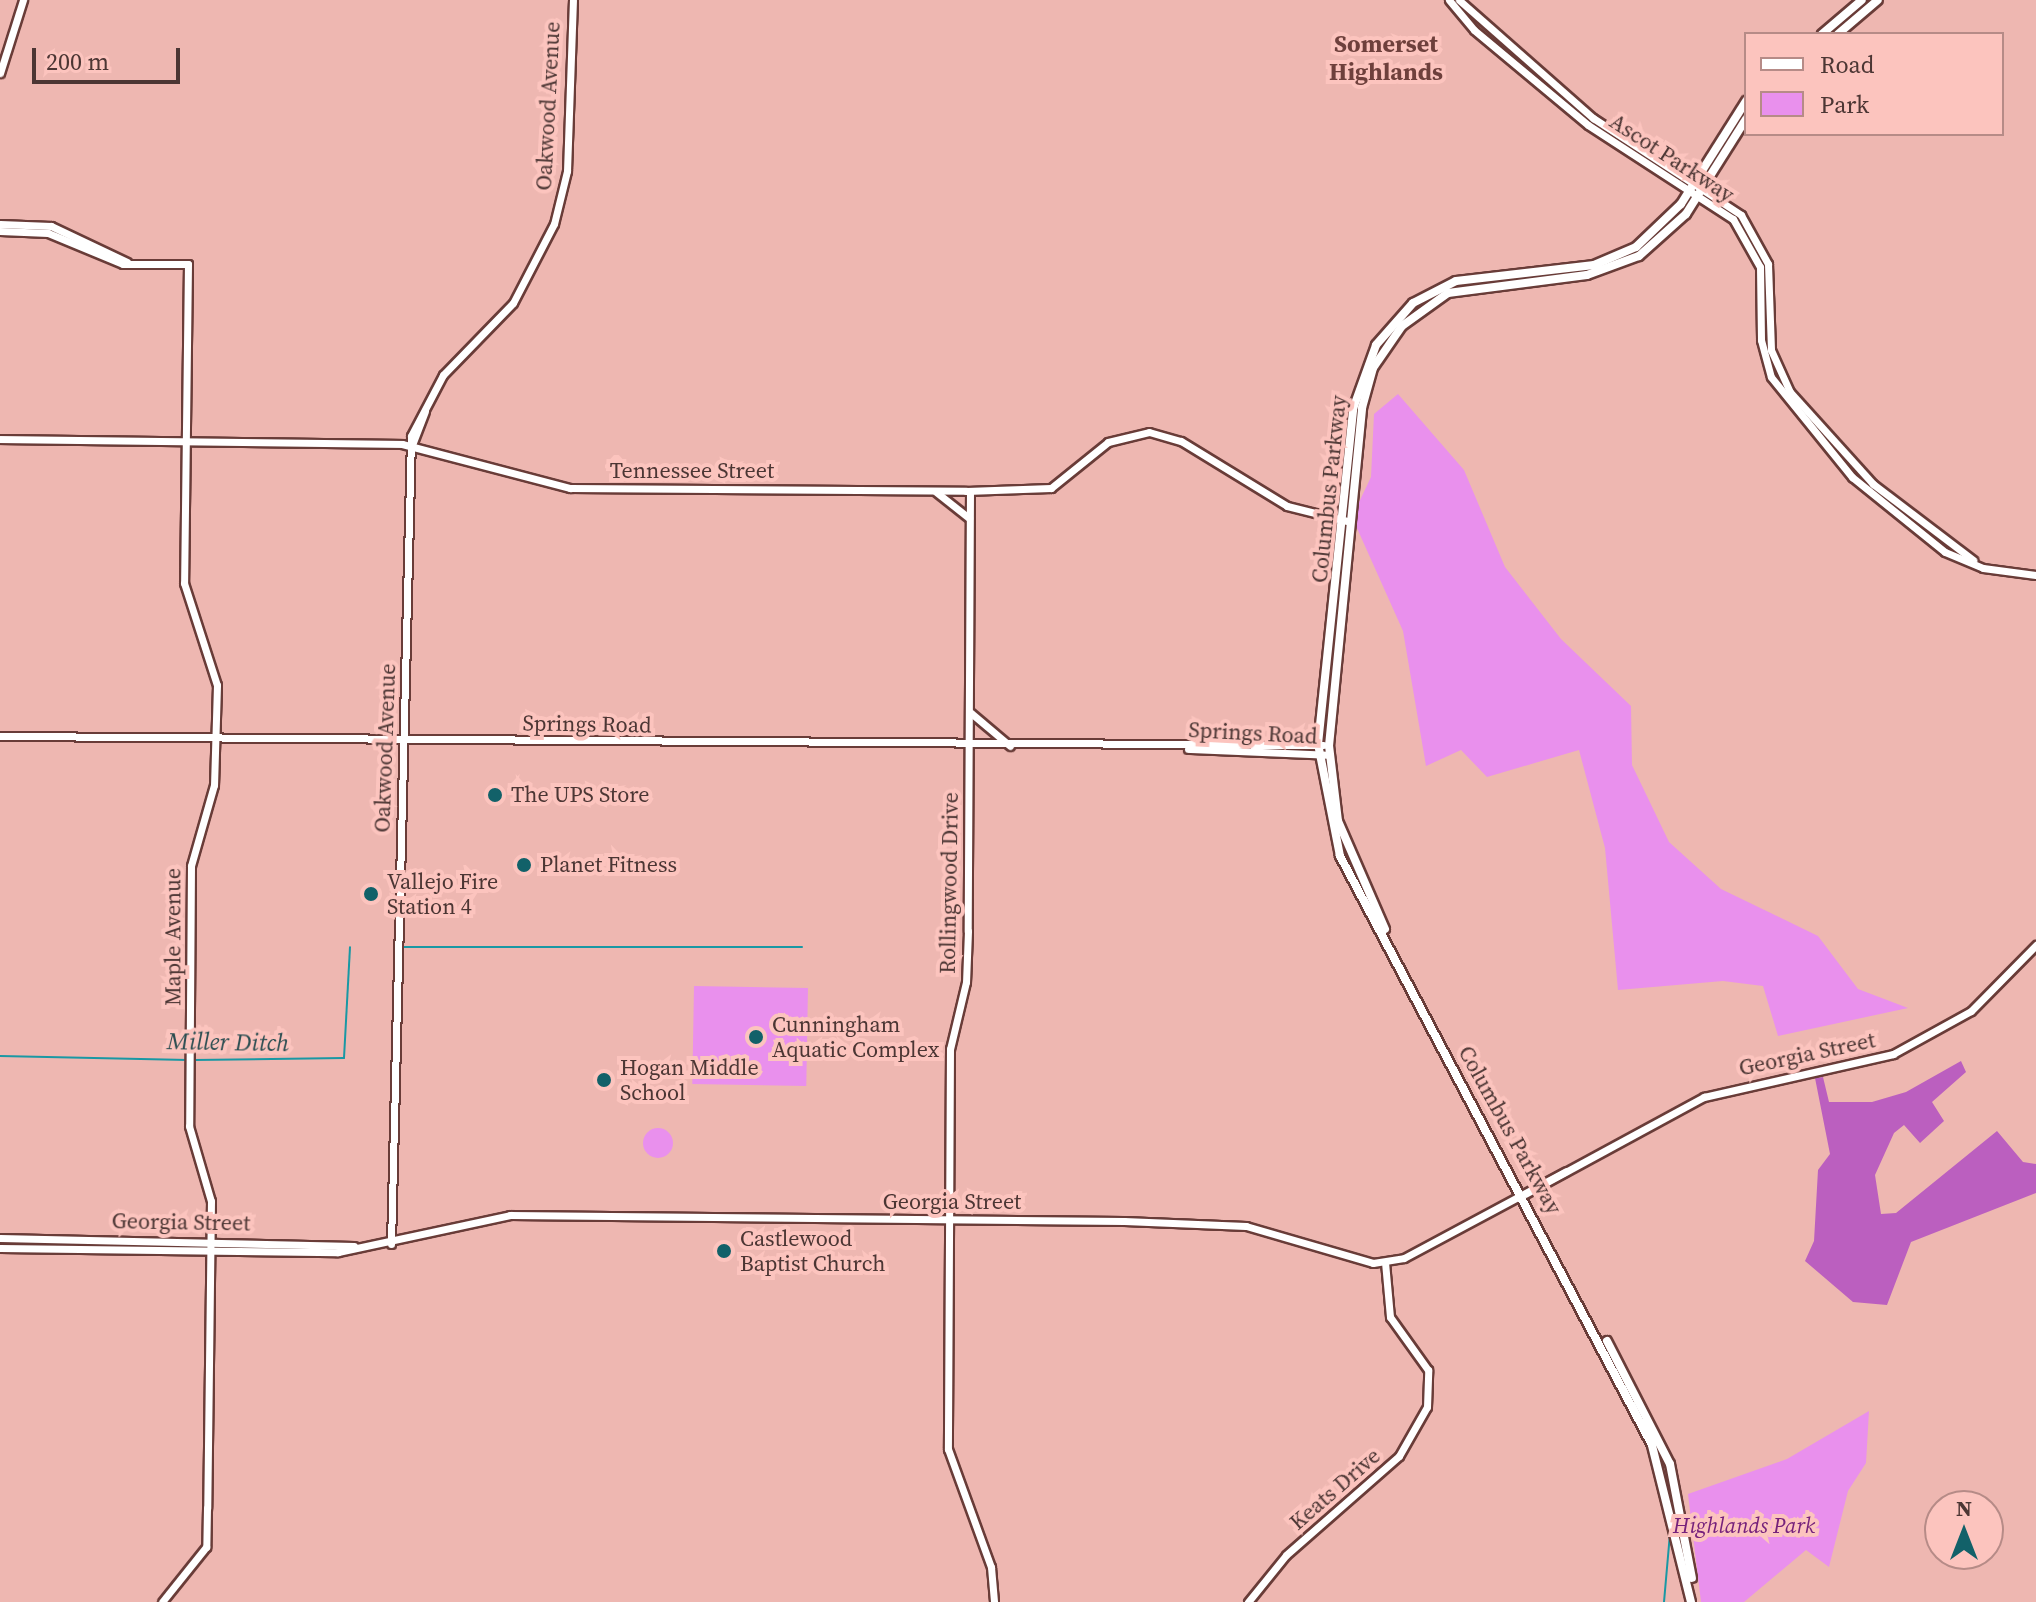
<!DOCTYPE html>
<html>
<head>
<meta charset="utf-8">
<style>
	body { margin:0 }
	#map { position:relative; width:2036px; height:1602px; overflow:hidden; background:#eeb7b1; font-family:"Source Serif 4",serif }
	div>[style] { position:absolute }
	.green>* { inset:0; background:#e990ed; transform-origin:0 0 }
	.round { border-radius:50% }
	.forest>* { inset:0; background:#bb5fbf }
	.stream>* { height:2px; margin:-1px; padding:0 1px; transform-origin:1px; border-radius:1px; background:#1998a4 }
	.roads { filter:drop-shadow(2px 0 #693c38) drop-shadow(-2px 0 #693c38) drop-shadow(0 2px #693c38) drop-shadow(0 -2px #693c38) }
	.secondary>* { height:7px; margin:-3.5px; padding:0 3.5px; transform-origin:3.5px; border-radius:3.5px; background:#fff }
	.primary>* { height:8px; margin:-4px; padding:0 4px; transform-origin:4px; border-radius:4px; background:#fff }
	.dots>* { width:22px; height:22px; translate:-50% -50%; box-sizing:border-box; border:4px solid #fcc4be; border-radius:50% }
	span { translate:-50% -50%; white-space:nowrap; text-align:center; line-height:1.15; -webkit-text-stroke:8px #fcc4be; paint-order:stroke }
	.street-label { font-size:22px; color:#4c3634 }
	.poi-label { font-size:22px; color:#4c3634 }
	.left { translate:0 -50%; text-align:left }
	.park-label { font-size:22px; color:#76217b; font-style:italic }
	.neighbourhood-label { font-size:24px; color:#6e403c; font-weight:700 }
	.water-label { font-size:24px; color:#2b4d51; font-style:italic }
	.legend { position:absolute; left:1744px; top:32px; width:260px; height:104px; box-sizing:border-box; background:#fcc4be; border:2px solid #b68b87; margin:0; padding:10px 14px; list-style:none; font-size:24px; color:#4c3634 }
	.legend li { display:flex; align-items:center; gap:16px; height:40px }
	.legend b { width:40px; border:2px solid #b68b87 }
	.north { position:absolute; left:1924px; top:1490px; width:80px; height:80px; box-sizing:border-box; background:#fcc4be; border:2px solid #b68b87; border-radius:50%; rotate:0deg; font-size:22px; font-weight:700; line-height:32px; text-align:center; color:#4c3634 }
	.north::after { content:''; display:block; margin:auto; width:28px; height:36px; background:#126169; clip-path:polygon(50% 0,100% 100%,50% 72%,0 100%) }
	.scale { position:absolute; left:32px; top:48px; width:148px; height:36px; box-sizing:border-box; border:4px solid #4c3634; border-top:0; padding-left:10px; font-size:24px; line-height:28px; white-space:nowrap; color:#4c3634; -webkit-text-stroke:6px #fcc4be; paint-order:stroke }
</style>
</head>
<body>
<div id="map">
	<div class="green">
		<div style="clip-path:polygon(1398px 394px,1464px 470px,1505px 567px,1561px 639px,1631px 706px,1632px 765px,1669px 842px,1721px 889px,1818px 936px,1858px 989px,1908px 1008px,1778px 1036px,1763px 986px,1723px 981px,1618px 990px,1605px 848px,1579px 750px,1487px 777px,1461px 750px,1426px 766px,1403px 631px,1352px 517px,1371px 477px,1374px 414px)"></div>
		<div style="left:694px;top:986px;width:114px;height:98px;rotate:1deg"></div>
		<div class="round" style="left:643px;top:1128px;width:30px;height:30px"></div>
		<div style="clip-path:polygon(1869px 1411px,1866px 1463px,1848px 1491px,1829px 1567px,1806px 1550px,1744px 1602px,1701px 1602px,1688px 1494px,1787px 1459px)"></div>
	</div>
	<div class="forest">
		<div style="clip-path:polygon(1961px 1061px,1966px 1072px,1932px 1102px,1944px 1121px,1920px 1143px,1904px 1125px,1894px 1133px,1875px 1175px,1881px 1214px,1896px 1213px,1997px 1131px,2023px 1162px,2036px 1164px,2036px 1193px,1911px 1242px,1887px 1305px,1853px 1302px,1805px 1261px,1814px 1241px,1818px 1170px,1830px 1154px,1815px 1078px,1823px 1077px,1829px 1102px,1872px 1102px,1906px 1092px)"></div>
	</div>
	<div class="stream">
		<div style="left:403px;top:947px;width:399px"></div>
		<div style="left:0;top:1056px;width:188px;rotate:1.2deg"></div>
		<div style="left:194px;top:1060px;width:150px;rotate:-0.8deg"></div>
		<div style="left:344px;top:1058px;width:111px;rotate:-86.9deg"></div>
		<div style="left:1664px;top:1602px;width:68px;rotate:-85deg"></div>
	</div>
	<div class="roads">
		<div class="secondary">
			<div style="left:1449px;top:0;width:39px;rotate:50deg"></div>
			<div style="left:1474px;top:30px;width:148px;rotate:39.8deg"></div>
			<div style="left:1588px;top:125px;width:173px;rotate:33deg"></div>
			<div style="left:1733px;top:219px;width:55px;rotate:60.6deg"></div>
			<div style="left:1760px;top:267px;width:73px;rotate:89.2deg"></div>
			<div style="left:1761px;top:340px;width:38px;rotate:75deg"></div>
			<div style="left:1771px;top:377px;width:129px;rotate:51deg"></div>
			<div style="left:1852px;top:477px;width:119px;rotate:38.9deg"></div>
			<div style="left:1945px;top:552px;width:41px;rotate:22.8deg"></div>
			<div style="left:1983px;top:568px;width:53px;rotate:7.5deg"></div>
			<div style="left:1459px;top:0;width:179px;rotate:41.4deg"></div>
			<div style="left:1593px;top:118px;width:177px;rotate:33.2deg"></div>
			<div style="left:1741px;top:215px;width:56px;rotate:61.1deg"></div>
			<div style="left:1768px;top:264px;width:86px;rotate:88deg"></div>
			<div style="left:1771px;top:350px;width:46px;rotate:65.7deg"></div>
			<div style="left:1790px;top:392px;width:124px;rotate:47.9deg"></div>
			<div style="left:1873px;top:484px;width:126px;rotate:37.2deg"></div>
			<div style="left:0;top:73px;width:77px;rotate:-72.5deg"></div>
			<div style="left:0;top:224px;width:51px;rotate:2.2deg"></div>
			<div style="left:51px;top:226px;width:84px;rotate:25.3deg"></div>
			<div style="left:0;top:231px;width:48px;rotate:2.4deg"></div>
			<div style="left:48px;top:233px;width:81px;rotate:22.5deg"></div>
			<div style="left:123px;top:264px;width:65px"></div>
			<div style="left:188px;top:264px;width:319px;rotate:90.7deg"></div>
			<div style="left:184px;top:583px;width:107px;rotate:72.1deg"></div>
			<div style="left:217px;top:685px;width:100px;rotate:91.7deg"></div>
			<div style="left:214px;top:785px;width:84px;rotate:105.9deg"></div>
			<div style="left:191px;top:866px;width:260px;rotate:90.4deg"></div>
			<div style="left:189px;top:1126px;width:78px;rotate:73.7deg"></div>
			<div style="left:211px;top:1201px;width:307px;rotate:90.7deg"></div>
			<div style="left:207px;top:1508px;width:39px;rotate:91deg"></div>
			<div style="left:206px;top:1547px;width:70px;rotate:128.7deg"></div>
			<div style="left:0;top:439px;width:402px;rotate:0.7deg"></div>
			<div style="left:402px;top:444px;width:174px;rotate:14.7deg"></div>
			<div style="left:570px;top:488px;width:396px;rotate:0.4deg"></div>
			<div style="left:966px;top:491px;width:85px;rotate:-2deg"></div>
			<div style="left:1051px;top:488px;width:73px;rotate:-38.9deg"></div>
			<div style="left:1108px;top:442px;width:42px;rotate:-13.7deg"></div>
			<div style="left:1149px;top:432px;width:33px;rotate:16deg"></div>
			<div style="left:1181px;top:441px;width:124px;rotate:31.5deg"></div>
			<div style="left:1287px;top:506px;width:62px;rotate:14deg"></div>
			<div style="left:412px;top:445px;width:36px;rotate:-69deg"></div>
			<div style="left:970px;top:491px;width:440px;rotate:90.3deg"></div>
			<div style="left:968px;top:931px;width:51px;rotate:92.2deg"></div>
			<div style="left:966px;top:982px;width:69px;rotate:103.4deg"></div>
			<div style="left:950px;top:1049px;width:400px;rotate:90.3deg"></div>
			<div style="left:948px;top:1449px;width:126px;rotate:70deg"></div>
			<div style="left:991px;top:1567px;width:35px;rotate:85deg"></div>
			<div style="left:936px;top:492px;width:42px;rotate:38.2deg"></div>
			<div style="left:971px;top:713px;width:51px;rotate:40.2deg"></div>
			<div style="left:0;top:736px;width:1323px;rotate:0.39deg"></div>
			<div style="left:1188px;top:749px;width:142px;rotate:2.4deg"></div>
			<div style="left:1525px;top:1194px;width:204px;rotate:-28.5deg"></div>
			<div style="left:1704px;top:1097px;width:194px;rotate:-12.8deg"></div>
			<div style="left:1893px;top:1054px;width:89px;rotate:-28.9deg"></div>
			<div style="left:1971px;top:1011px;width:93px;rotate:-45.4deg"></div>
			<div style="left:0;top:1238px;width:354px;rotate:1.3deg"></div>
			<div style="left:391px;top:1244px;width:808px;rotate:-88.58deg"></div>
			<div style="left:411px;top:436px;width:69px;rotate:-62.3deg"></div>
			<div style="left:443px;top:375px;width:100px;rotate:-45.8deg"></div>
			<div style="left:513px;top:303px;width:89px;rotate:-62.6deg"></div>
			<div style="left:554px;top:224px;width:55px;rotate:-76.2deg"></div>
			<div style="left:567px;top:171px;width:171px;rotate:-88deg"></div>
			<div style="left:0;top:1248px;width:338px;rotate:0.7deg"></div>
			<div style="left:338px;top:1252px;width:176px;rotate:-12.1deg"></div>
			<div style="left:510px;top:1215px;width:614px;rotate:0.56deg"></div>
			<div style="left:1124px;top:1221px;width:122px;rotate:2.3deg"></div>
			<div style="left:1246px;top:1226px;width:132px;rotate:16.2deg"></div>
			<div style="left:1373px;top:1263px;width:31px;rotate:-9deg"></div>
			<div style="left:1404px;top:1258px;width:184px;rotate:-28.2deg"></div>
			<div style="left:1248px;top:1602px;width:60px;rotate:-51deg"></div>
			<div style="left:1286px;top:1555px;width:150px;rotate:-41.2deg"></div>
			<div style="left:1399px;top:1456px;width:56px;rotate:-60.3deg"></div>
			<div style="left:1427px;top:1407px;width:37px;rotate:-88deg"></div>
			<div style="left:1428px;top:1370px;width:65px;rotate:-125.6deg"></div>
			<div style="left:1390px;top:1317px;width:55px;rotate:-95.2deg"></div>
		</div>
		<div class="primary">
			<div style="left:1822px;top:34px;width:52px;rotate:-40.4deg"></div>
			<div style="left:1838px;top:34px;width:52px;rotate:-40.4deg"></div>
			<div style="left:1385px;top:929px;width:118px;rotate:-113.5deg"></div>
			<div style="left:1338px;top:821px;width:76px;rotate:-96.8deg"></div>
			<div style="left:1329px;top:746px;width:340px;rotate:-84.4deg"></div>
			<div style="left:1362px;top:408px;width:41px;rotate:-74.6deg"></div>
			<div style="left:1373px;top:368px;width:51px;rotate:-55.4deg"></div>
			<div style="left:1402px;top:326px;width:57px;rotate:-35.7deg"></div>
			<div style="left:1448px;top:293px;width:140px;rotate:-7.4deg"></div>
			<div style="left:1587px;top:275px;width:55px;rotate:-20.1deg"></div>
			<div style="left:1639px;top:256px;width:63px;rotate:-41.8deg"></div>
			<div style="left:1686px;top:214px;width:112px;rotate:-57.7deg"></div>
			<div style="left:1607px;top:1341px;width:138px;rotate:62.9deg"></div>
			<div style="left:1670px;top:1464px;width:116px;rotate:79.1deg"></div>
			<div style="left:1691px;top:1602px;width:162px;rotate:-104deg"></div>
			<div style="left:1652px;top:1445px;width:667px;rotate:-117.91deg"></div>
			<div style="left:1340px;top:856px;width:114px;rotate:-101.1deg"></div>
			<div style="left:1318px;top:744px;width:337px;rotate:-84deg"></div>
			<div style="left:1353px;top:409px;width:68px;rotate:-70.2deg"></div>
			<div style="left:1376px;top:345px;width:56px;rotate:-48.6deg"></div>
			<div style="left:1413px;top:303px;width:48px;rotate:-27.1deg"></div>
			<div style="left:1456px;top:281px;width:139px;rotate:-6.6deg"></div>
			<div style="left:1594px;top:265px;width:46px;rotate:-23.2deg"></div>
			<div style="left:1636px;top:247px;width:62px;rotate:-43.7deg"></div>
			<div style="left:1681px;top:204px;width:122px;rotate:-57.7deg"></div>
		</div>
	</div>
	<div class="dots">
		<div style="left:495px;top:795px;background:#126169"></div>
		<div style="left:524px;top:865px;background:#126169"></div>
		<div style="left:371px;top:894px;background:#126169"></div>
		<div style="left:756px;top:1037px;background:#126169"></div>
		<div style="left:604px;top:1080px;background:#126169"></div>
		<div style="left:724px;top:1251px;background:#126169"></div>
	</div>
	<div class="street-label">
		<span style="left:548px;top:106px;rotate:-87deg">Oakwood Avenue</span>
		<span style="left:1672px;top:158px;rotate:33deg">Ascot Parkway</span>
		<span style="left:692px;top:471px">Tennessee Street</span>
		<span style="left:1329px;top:489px;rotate:-84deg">Columbus Parkway</span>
		<span style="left:587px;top:724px;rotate:1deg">Springs Road</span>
		<span style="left:1253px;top:733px;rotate:3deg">Springs Road</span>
		<span style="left:385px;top:748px;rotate:-88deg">Oakwood Avenue</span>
		<span style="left:949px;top:883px;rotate:-89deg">Rollingwood Drive</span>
		<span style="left:173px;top:937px;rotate:-90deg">Maple Avenue</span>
		<span style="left:1807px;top:1054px;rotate:-12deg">Georgia Street</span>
		<span style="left:1510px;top:1130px;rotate:61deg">Columbus Parkway</span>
		<span style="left:952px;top:1202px">Georgia Street</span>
		<span style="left:181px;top:1222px;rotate:1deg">Georgia Street</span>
		<span style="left:1335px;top:1489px;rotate:-41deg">Keats Drive</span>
	</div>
	<div class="poi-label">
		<span class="left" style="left:511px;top:795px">The UPS Store</span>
		<span class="left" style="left:540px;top:865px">Planet Fitness</span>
		<span class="left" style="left:387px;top:894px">Vallejo Fire<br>Station 4</span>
		<span class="left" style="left:772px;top:1037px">Cunningham<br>Aquatic Complex</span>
		<span class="left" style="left:620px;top:1080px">Hogan Middle<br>School</span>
		<span class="left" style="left:740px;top:1251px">Castlewood<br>Baptist Church</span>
	</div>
	<div class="park-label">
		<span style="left:1744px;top:1526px">Highlands Park</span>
	</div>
	<div class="neighbourhood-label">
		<span style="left:1386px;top:58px">Somerset<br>Highlands</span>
	</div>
	<div class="water-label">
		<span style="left:228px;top:1042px;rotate:1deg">Miller Ditch</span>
	</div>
	<ul class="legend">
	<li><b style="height:10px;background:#fff"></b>Road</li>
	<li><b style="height:22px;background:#e990ed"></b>Park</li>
	</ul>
	<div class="north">N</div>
	<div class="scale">200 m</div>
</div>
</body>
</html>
